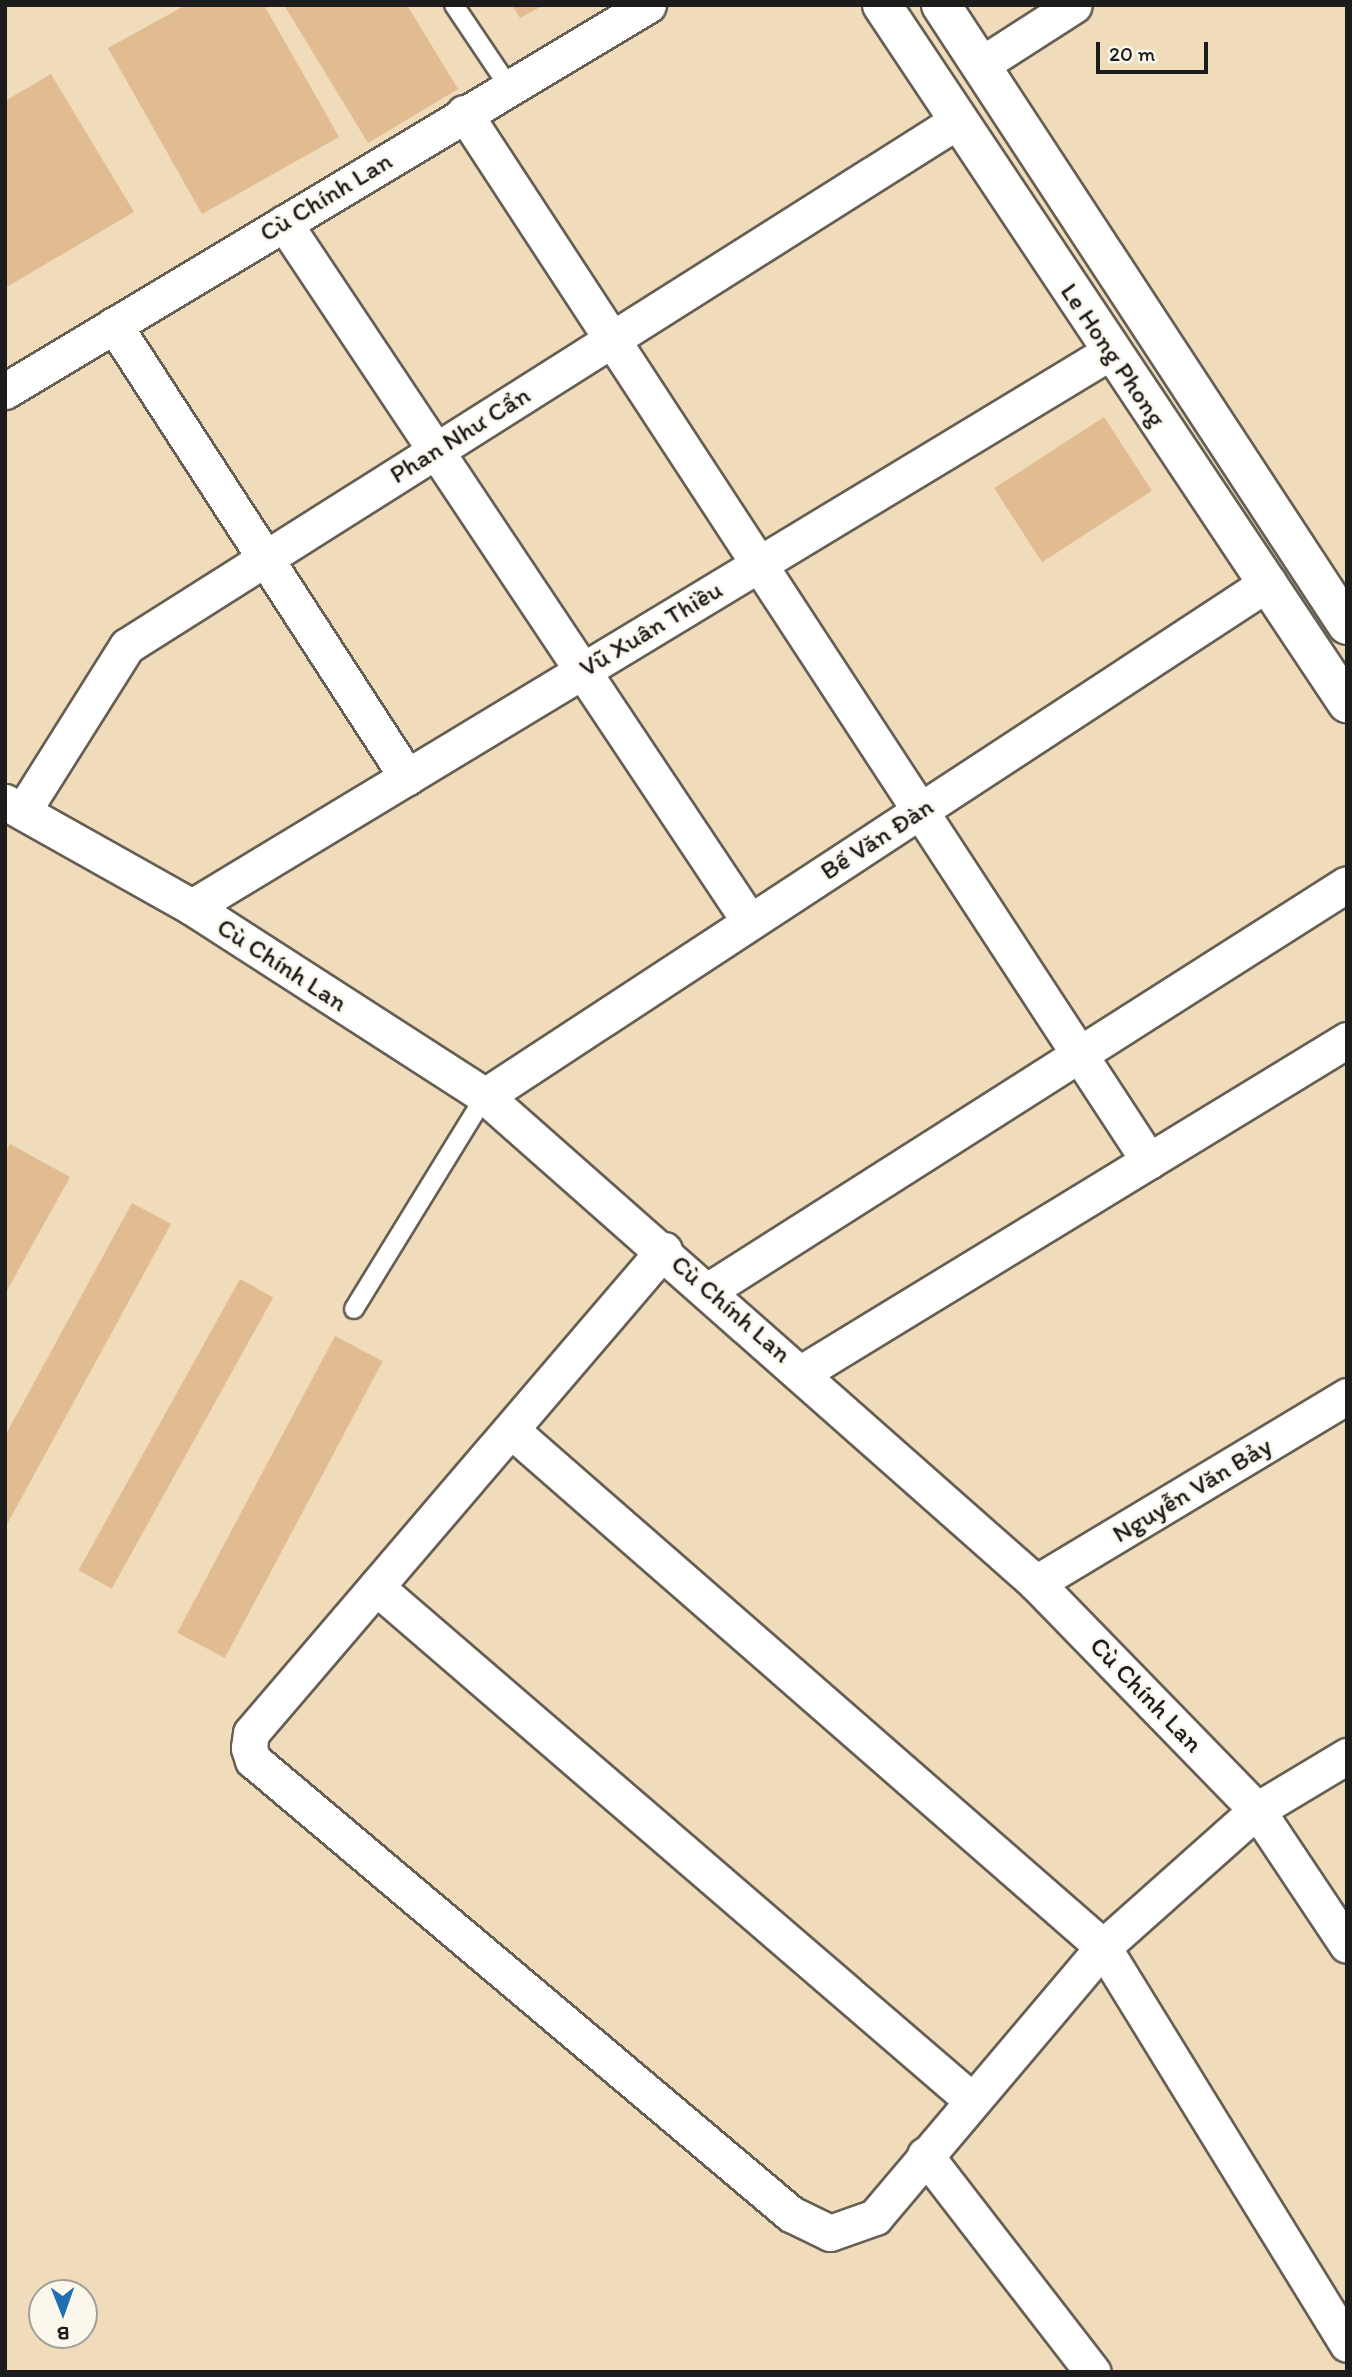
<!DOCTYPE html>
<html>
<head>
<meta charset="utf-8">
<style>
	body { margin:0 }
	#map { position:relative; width:1352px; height:2377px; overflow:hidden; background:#f0dcbb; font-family:Itim,sans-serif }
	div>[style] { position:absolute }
	.building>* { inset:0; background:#e1bc91; transform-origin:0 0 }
	.roads { filter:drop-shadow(2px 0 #665f54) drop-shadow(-2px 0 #665f54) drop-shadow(0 2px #665f54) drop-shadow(0 -2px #665f54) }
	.lane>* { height:18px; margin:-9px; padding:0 9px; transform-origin:9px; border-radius:9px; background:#fff }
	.street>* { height:35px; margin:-17.5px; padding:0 17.5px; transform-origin:17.5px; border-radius:17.5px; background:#fff }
	.secondary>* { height:38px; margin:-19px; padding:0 19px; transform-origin:19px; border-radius:19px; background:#fff }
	span { translate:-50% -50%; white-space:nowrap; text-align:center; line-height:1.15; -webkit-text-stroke:5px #fbf7ec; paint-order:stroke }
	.street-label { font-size:26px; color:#1c1c1c }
	.frame { position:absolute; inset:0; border:7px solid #1c1c1c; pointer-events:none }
	.north { position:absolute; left:28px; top:2279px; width:70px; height:70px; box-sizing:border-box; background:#fbf7ec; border:2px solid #a29f99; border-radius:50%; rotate:179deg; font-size:19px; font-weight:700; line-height:28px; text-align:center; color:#1c1c1c }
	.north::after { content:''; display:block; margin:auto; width:24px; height:32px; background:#1f6fb2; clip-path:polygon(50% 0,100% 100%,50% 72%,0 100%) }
	.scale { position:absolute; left:1096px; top:42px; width:112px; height:32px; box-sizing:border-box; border:4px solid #1c1c1c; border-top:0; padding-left:9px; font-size:21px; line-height:24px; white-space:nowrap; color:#1c1c1c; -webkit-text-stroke:5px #fbf7ec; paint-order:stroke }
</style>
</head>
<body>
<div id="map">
	<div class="building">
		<div style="clip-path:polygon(186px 5px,264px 5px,339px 137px,202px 214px,108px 48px)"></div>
		<div style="clip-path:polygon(284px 5px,407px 5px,458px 89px,368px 143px)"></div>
		<div style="clip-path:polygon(512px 5px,544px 5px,520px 18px)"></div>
		<div style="clip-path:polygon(51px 74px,134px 212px,5px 288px,5px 101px)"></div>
		<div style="left:1104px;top:417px;width:88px;height:131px;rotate:57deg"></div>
		<div style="clip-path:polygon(10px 1144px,70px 1177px,5px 1294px,5px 1153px)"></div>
		<div style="clip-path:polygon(132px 1203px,171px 1224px,5px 1528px,5px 1436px)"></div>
		<div style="left:240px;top:1279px;width:38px;height:333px;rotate:29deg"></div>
		<div style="left:335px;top:1336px;width:54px;height:336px;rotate:28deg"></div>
	</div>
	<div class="roads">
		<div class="lane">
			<div style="left:454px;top:5px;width:99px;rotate:56.1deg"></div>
			<div style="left:354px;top:1309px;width:250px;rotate:-58.4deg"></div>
		</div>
		<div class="street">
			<div style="left:982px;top:64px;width:109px;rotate:-32.7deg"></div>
			<div style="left:464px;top:113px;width:1252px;rotate:56.83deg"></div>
			<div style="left:284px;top:223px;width:840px;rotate:56.31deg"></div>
			<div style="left:114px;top:325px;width:539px;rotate:57.05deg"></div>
			<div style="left:5px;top:391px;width:750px;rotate:-30.98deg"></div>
			<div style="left:5px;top:802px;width:214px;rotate:29.3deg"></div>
			<div style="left:192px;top:907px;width:349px;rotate:32.8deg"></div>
			<div style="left:485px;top:1096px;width:735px;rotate:41.47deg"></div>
			<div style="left:1036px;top:1583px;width:317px;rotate:45.8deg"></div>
			<div style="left:1257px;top:1810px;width:162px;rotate:56.3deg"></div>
			<div style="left:23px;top:811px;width:195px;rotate:-57.8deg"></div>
			<div style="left:127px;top:646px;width:982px;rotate:-32.31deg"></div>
			<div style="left:192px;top:907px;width:1073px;rotate:-31.16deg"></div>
			<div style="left:485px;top:1096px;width:937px;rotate:-33.25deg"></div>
			<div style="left:664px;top:1250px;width:635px;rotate:130.53deg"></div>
			<div style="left:251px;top:1733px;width:15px;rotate:98deg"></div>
			<div style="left:249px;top:1748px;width:13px;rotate:72deg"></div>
			<div style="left:253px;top:1760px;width:704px;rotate:40.16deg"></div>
			<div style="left:791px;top:2214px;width:43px;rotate:26deg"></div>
			<div style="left:830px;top:2233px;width:48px;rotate:-19.6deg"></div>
			<div style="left:875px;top:2217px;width:353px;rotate:-49.8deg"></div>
			<div style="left:1103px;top:1947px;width:206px;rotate:-41.7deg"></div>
			<div style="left:1257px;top:1810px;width:105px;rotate:-31deg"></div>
			<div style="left:709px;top:1290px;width:756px;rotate:-32.47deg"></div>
			<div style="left:803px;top:1372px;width:637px;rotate:-31.4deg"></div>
			<div style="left:511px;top:1430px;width:786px;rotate:41.13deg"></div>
			<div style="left:1103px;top:1947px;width:466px;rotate:58.4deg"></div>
			<div style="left:1036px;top:1583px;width:363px;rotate:-31deg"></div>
			<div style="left:376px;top:1587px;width:783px;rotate:40.75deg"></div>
			<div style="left:925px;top:2155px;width:274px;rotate:52.3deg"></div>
		</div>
		<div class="secondary">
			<div style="left:882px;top:5px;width:839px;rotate:56.33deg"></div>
			<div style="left:941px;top:5px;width:741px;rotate:56.78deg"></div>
		</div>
	</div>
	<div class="street-label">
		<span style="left:326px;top:197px;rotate:-31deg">Cù Chính Lan</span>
		<span style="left:1113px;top:355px;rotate:56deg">Le Hong Phong</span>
		<span style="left:460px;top:435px;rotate:-32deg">Phan Như Cẩn</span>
		<span style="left:651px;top:629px;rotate:-31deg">Vũ Xuân Thiều</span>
		<span style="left:877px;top:839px;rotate:-33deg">Bế Văn Đàn</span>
		<span style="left:282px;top:965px;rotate:33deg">Cù Chính Lan</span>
		<span style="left:731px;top:1309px;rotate:41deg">Cù Chính Lan</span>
		<span style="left:1192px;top:1490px;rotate:-31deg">Nguyễn Văn Bảy</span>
		<span style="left:1146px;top:1695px;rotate:46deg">Cù Chính Lan</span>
	</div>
	<div class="frame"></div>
	<div class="north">B</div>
	<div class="scale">20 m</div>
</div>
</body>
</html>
